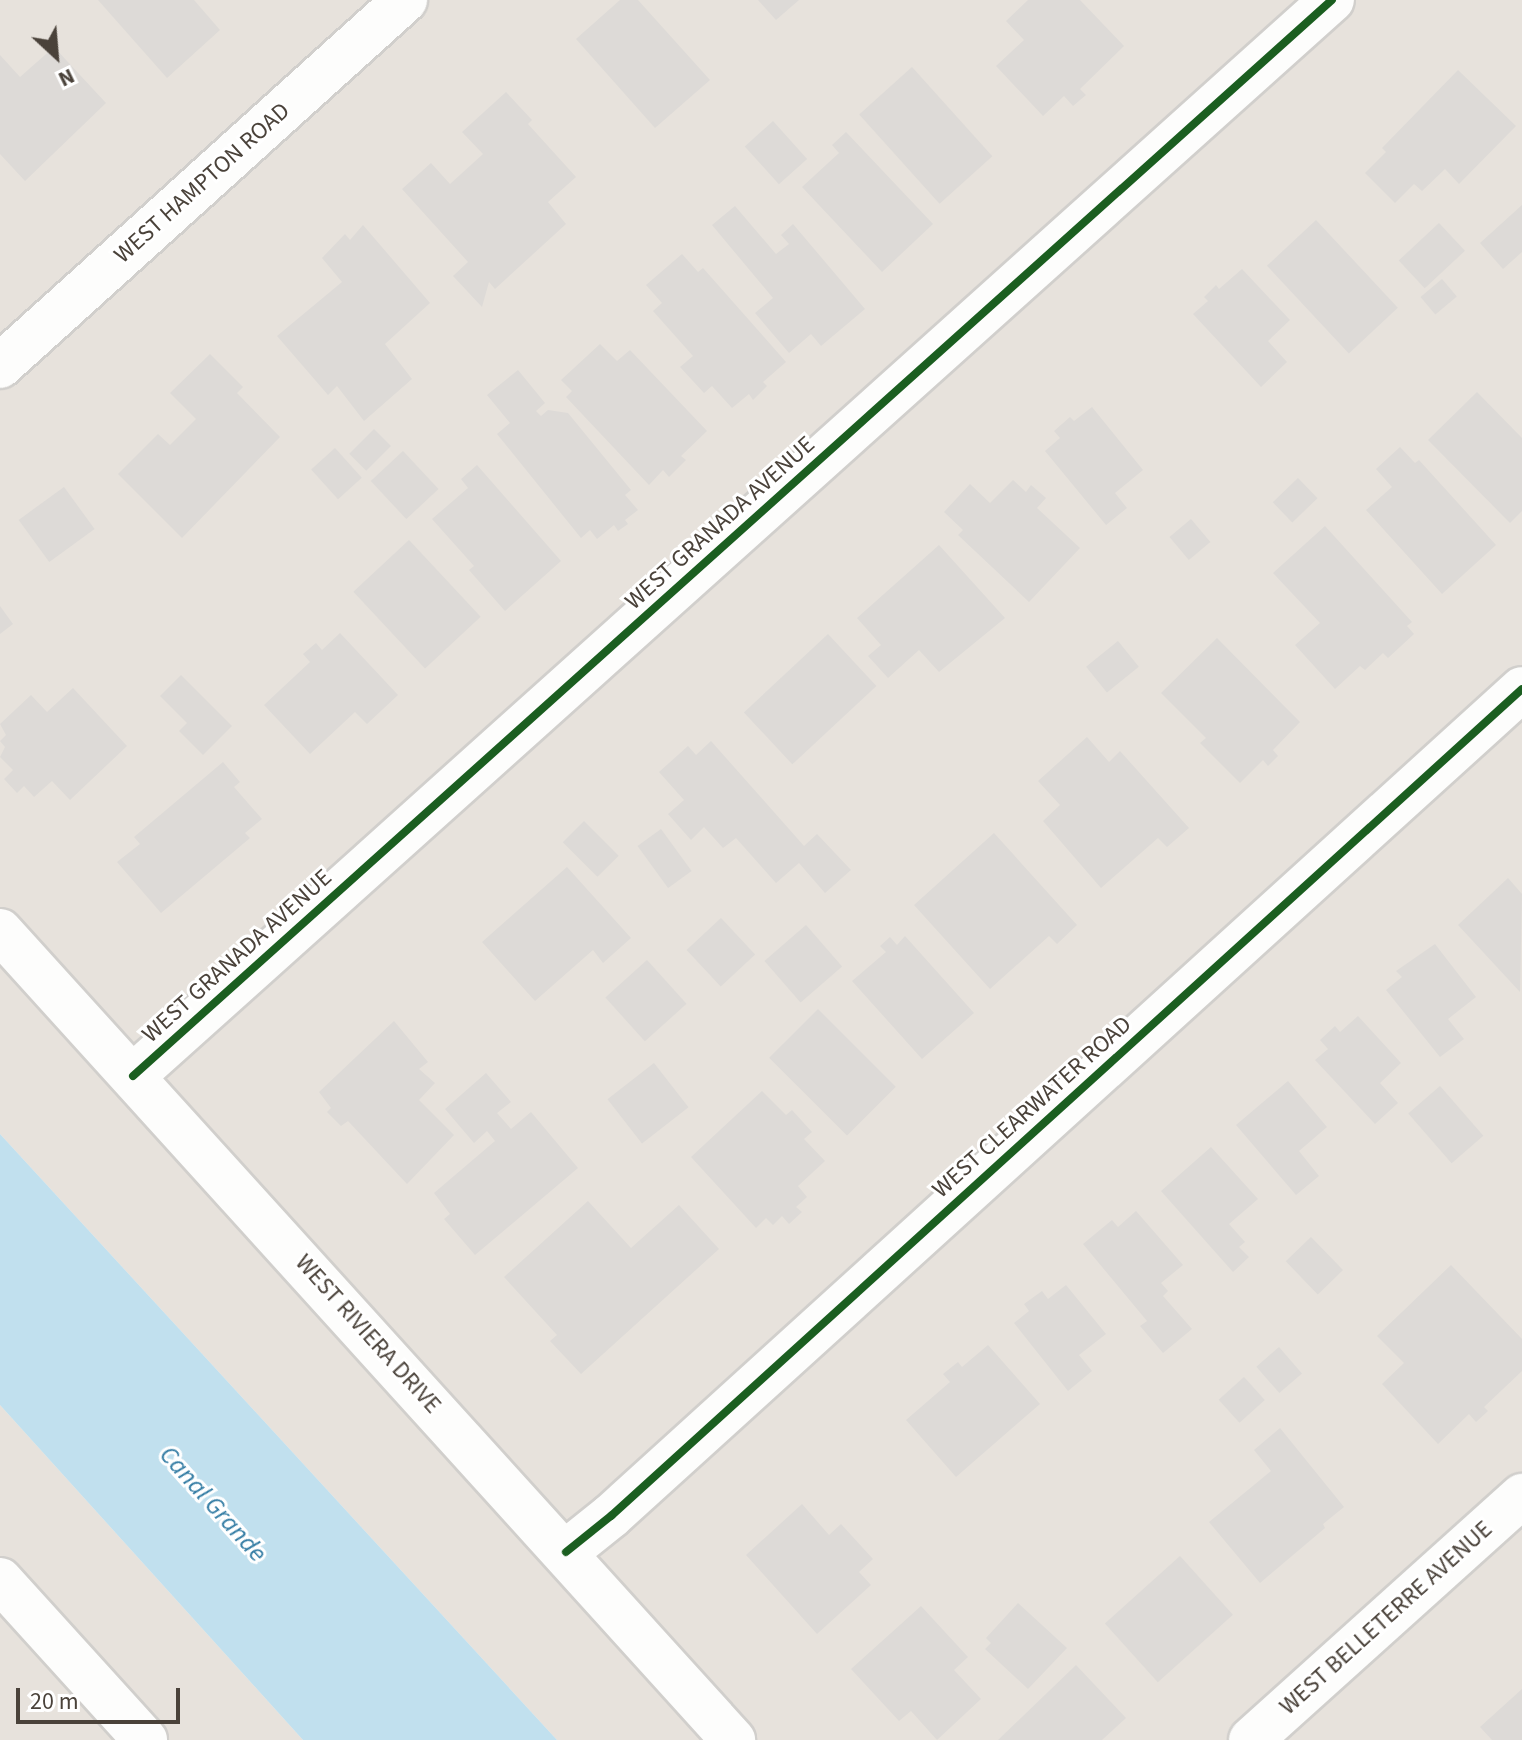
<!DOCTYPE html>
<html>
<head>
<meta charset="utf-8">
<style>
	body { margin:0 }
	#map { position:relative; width:1522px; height:1740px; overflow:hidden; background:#f3f1ee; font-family:"Source Sans 3",sans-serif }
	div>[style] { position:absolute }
	.residential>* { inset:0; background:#e7e2dc }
	.water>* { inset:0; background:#c1e0ee }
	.building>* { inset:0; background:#dddad7; transform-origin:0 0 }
	.roads { filter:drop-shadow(2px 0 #d1cfcc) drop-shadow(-2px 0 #d1cfcc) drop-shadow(0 2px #d1cfcc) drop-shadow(0 -2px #d1cfcc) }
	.street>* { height:44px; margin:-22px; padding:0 22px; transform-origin:22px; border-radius:22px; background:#fdfdfc }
	.cycleway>* { height:8px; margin:-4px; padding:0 4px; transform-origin:4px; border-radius:4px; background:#1b5e20 }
	span { translate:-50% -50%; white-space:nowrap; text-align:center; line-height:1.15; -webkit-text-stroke:6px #fff; paint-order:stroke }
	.street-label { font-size:24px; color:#4a423a }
	.water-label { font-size:26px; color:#317ba3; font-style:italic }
	.north { position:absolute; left:16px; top:16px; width:80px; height:80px; -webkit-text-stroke:6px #fff; paint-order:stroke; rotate:154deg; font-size:22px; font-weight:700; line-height:32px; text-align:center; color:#4a423a }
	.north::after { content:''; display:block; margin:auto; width:28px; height:36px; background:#4a423a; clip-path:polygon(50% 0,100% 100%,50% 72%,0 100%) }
	.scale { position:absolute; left:16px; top:1688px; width:164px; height:36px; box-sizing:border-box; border:4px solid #4a423a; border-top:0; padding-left:10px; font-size:24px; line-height:28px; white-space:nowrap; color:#4a423a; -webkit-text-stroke:6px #fff; paint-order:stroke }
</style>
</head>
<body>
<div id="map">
	<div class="residential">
		<div style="clip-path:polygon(0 0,1522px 0,1522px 1740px,557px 1740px,0 1134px)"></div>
		<div style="clip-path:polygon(0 1405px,303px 1740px,0 1740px)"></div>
	</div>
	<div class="water">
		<div style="clip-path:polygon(0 1134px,557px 1740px,303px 1740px,0 1405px)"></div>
	</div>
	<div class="building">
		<div style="clip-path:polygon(98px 0,194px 0,220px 30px,167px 78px)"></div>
		<div style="clip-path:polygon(620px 0,638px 0,710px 80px,655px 128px,576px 39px)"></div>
		<div style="clip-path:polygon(758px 0,799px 0,776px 20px)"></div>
		<div style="clip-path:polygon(1028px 0,1080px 0,1124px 46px,1080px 89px,1086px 95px,1073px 106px,1064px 96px,1043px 116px,996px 66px,1024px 40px,1006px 21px)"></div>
		<div style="clip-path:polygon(54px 47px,106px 103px,25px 181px,0 154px,0 55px,20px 77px)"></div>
		<div style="left:912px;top:67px;width:120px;height:71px;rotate:48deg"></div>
		<div style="clip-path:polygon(1458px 70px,1516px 126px,1459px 184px,1445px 169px,1422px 191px,1414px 184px,1395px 203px,1365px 173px,1386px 152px,1382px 148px)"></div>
		<div style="clip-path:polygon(506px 92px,532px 120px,528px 124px,576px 177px,548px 202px,566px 224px,495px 289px,489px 282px,482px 307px,453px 276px,468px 262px,402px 189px,431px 163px,450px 184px,483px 154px,462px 132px)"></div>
		<div style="left:773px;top:121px;width:51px;height:38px;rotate:48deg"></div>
		<div style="clip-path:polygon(846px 132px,933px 224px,882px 272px,802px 187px,839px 153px,832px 145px)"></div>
		<div style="clip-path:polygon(1522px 205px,1522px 252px,1503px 269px,1480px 243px)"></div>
		<div style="clip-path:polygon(735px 206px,776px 254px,789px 244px,781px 235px,793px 224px,865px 309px,821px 346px,811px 334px,789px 353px,755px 313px,773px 298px,712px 225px)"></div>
		<div style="left:1316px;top:220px;width:120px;height:67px;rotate:47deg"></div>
		<div style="left:1439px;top:223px;width:38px;height:55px;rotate:47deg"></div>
		<div style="clip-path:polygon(363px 225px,430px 303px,385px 344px,412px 379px,364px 421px,337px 386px,328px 395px,277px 336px,342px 282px,322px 258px,345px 234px,350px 240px)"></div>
		<div style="clip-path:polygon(682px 254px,698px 272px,703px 268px,786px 362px,763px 382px,767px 386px,753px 400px,749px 394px,732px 408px,712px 386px,704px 393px,680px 367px,693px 356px,653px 311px,662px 303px,646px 285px)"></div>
		<div style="clip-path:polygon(1242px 269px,1290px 320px,1268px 341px,1287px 362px,1261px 387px,1193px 314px,1208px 301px,1204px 297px,1216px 285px,1219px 289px)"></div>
		<div style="left:1442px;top:279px;width:23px;height:28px;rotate:50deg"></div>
		<div style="clip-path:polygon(600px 344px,617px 361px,630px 350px,707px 431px,681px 456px,686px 460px,669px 477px,663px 470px,649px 485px,566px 397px,572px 391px,561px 380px)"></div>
		<div style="clip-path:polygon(210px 354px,243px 387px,237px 393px,280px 437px,182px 538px,118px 474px,158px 434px,170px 445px,196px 419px,170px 393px)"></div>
		<div style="clip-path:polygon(518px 370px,545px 403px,536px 411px,541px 416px,548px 410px,568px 413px,631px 490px,625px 495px,638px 510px,625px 520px,628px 524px,618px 531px,614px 525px,597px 539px,590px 530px,581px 538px,497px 434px,510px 423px,487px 395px)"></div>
		<div style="clip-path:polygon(1477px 392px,1522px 438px,1522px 511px,1510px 523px,1428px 440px)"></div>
		<div style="clip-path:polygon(1092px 407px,1143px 470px,1115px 493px,1127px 508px,1106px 525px,1045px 451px,1060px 438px,1054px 431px,1070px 417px,1074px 421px)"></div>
		<div style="left:374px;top:429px;width:24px;height:35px;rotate:45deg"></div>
		<div style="clip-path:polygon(1400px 447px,1415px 463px,1419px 460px,1496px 545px,1442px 594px,1366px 510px,1392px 487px,1376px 469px)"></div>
		<div style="left:335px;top:448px;width:40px;height:32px;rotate:48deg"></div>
		<div style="left:403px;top:451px;width:52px;height:44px;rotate:47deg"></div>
		<div style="clip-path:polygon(477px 465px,561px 561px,505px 611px,469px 570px,474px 566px,432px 519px,468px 488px,461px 479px)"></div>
		<div style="left:1298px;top:478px;width:28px;height:35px;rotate:46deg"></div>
		<div style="clip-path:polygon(1013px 480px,1026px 492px,1031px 485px,1046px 498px,1037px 508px,1080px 548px,1029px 602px,958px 535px,963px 530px,944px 512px,970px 484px,990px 503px)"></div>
		<div style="left:64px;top:487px;width:52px;height:56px;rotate:54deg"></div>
		<div style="left:1191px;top:519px;width:30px;height:28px;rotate:50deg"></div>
		<div style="clip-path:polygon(1325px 526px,1412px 622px,1407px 626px,1414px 634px,1388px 658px,1383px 653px,1365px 670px,1360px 666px,1335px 689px,1295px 645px,1320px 623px,1273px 573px)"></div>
		<div style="left:409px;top:540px;width:105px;height:76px;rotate:47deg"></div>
		<div style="clip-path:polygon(939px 545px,1005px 618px,939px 672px,919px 650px,888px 678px,868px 656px,881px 645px,857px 618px)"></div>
		<div style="clip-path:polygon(0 606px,13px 624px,0 634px)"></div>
		<div style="clip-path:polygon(340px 633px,398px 695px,367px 724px,355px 712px,310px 754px,264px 705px,310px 662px,303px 654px,316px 643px,322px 650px)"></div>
		<div style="left:828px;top:634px;width:71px;height:115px;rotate:47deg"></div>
		<div style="clip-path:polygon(1217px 638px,1300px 722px,1273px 750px,1278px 756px,1268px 766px,1263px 760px,1240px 783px,1200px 743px,1206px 738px,1161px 693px)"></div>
		<div style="left:1118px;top:641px;width:33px;height:41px;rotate:51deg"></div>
		<div style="clip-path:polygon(181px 675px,232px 726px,203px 755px,179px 731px,187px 723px,160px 696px)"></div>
		<div style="clip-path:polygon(73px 688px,127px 746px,70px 800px,52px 781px,34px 797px,24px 786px,17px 793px,4px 779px,13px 770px,0 757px,5px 747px,0 741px,6px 735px,0 724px,31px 695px,47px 712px)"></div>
		<div style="clip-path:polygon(1087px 737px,1109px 762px,1120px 751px,1189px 828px,1167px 847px,1158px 838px,1101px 888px,1043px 821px,1060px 805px,1038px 781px)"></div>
		<div style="clip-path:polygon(711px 741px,804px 846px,817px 834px,851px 870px,825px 893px,799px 863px,776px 883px,736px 838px,723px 848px,704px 827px,691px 840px,668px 814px,684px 800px,659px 772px,688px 746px,696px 755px)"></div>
		<div style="clip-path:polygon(223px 762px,240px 782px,234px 787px,262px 819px,245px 833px,250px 838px,161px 913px,117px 862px,140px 844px,134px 837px)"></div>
		<div style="left:584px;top:821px;width:49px;height:30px;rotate:45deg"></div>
		<div style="left:661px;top:829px;width:52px;height:29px;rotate:54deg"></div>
		<div style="clip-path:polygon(994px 833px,1077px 925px,1057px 944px,1049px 936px,990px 989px,914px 905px)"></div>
		<div style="clip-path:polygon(567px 867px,631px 938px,603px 963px,593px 950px,535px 1001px,482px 942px)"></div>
		<div style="clip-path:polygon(1508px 878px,1522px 894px,1520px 992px,1458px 925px)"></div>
		<div style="left:721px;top:918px;width:50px;height:47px;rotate:47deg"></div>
		<div style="left:806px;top:925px;width:55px;height:55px;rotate:49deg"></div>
		<div style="clip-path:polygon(905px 936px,974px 1013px,922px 1059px,852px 981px,886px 952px,880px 946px,890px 937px,897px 945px)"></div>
		<div style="clip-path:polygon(1435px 944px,1476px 997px,1448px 1019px,1464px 1039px,1440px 1057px,1386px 990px,1402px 977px,1396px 971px)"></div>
		<div style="left:647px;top:960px;width:59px;height:56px;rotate:48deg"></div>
		<div style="left:818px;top:1009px;width:110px;height:69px;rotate:45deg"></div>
		<div style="clip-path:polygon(1358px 1016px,1401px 1063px,1380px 1083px,1398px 1103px,1375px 1124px,1315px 1060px,1328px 1049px,1320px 1040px,1335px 1026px,1340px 1032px)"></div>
		<div style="clip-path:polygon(394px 1021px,428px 1062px,419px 1069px,435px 1083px,419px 1100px,454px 1135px,407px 1184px,348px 1121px,341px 1126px,327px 1112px,331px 1108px,319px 1092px)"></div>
		<div style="left:654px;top:1063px;width:56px;height:59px;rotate:52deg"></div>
		<div style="clip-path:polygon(486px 1073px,511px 1102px,497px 1113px,511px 1129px,531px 1112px,578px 1168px,475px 1255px,444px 1219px,450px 1214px,434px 1193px,495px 1141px,487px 1131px,474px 1143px,445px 1109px)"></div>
		<div style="clip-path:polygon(1288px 1081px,1327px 1127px,1299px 1151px,1319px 1176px,1296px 1195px,1236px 1125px)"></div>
		<div style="left:1440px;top:1086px;width:66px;height:42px;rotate:49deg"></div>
		<div style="clip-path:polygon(762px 1091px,786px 1115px,792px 1110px,812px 1132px,804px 1139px,825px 1161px,798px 1186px,807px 1197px,796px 1207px,802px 1212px,789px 1224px,782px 1216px,773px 1225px,766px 1218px,756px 1228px,691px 1157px)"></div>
		<div style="clip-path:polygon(1211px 1147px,1258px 1199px,1229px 1224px,1245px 1242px,1239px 1247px,1249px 1257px,1233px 1272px,1161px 1191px)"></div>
		<div style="clip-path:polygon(588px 1201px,631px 1248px,679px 1205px,719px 1249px,581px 1374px,550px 1341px,557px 1335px,504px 1277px)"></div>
		<div style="clip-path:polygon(1136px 1211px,1183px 1265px,1161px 1283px,1168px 1291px,1163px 1296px,1192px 1329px,1163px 1353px,1140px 1326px,1147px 1321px,1083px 1244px,1112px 1220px,1118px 1227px)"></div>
		<div style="left:1311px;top:1237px;width:46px;height:35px;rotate:46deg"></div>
		<div style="clip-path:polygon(1451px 1265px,1522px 1339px,1522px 1371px,1484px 1407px,1488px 1411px,1476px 1422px,1469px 1414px,1438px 1444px,1382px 1384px,1404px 1363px,1377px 1336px)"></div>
		<div style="clip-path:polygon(1066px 1285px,1106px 1334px,1079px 1355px,1092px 1371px,1068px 1391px,1014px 1323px,1029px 1311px,1024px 1304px,1042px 1291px,1048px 1299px)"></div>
		<div style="clip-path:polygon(988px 1345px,1040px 1404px,956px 1477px,906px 1420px,950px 1382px,943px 1374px,958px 1362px,962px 1367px)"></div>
		<div style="left:1279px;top:1347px;width:35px;height:30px;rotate:49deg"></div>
		<div style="left:1244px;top:1377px;width:31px;height:34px;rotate:48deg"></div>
		<div style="clip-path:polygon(1280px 1428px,1344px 1507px,1323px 1524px,1325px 1528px,1260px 1583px,1209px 1522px,1271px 1471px,1254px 1450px)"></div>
		<div style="clip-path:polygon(802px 1504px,829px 1535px,841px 1524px,873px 1559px,859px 1572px,871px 1585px,817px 1634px,746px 1555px)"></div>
		<div style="left:1180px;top:1556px;width:79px;height:101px;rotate:48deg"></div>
		<div style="clip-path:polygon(1018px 1603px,1067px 1648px,1028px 1689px,985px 1649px,991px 1643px,986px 1638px)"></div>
		<div style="clip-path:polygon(921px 1606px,968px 1657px,954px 1670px,981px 1699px,937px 1740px,911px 1711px,899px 1721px,851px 1669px)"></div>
		<div style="clip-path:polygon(1076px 1665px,1126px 1718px,1102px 1740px,998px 1740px)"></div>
		<div style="clip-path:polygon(1522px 1689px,1522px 1740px,1492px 1740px,1480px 1727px)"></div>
	</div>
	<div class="roads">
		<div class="street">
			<div style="left:0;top:366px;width:546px;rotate:-42.1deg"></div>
			<div style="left:0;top:931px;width:1092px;rotate:47.82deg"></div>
			<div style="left:133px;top:1076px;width:1611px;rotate:-41.91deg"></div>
			<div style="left:566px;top:1552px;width:58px;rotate:-38.7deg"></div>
			<div style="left:611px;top:1516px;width:1230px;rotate:-42.23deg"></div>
			<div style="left:0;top:1580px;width:216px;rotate:47.8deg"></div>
			<div style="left:1251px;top:1740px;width:365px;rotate:-42deg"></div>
		</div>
	</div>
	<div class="cycleway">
		<div style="left:133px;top:1076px;width:1611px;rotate:-41.91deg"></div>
		<div style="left:566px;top:1552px;width:58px;rotate:-38.7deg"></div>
		<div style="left:611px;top:1516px;width:1230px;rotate:-42.23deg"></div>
	</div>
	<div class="street-label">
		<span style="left:202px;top:183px;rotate:-42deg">WEST HAMPTON ROAD</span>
		<span style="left:720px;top:523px;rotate:-42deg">WEST GRANADA AVENUE</span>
		<span style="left:237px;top:956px;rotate:-42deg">WEST GRANADA AVENUE</span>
		<span style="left:1032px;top:1107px;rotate:-42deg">WEST CLEARWATER ROAD</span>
		<span style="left:368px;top:1334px;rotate:48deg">WEST RIVIERA DRIVE</span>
		<span style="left:1386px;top:1618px;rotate:-42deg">WEST BELLETERRE AVENUE</span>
	</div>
	<div class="water-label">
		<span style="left:213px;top:1504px;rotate:48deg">Canal Grande</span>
	</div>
	<div class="north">N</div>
	<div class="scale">20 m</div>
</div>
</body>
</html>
